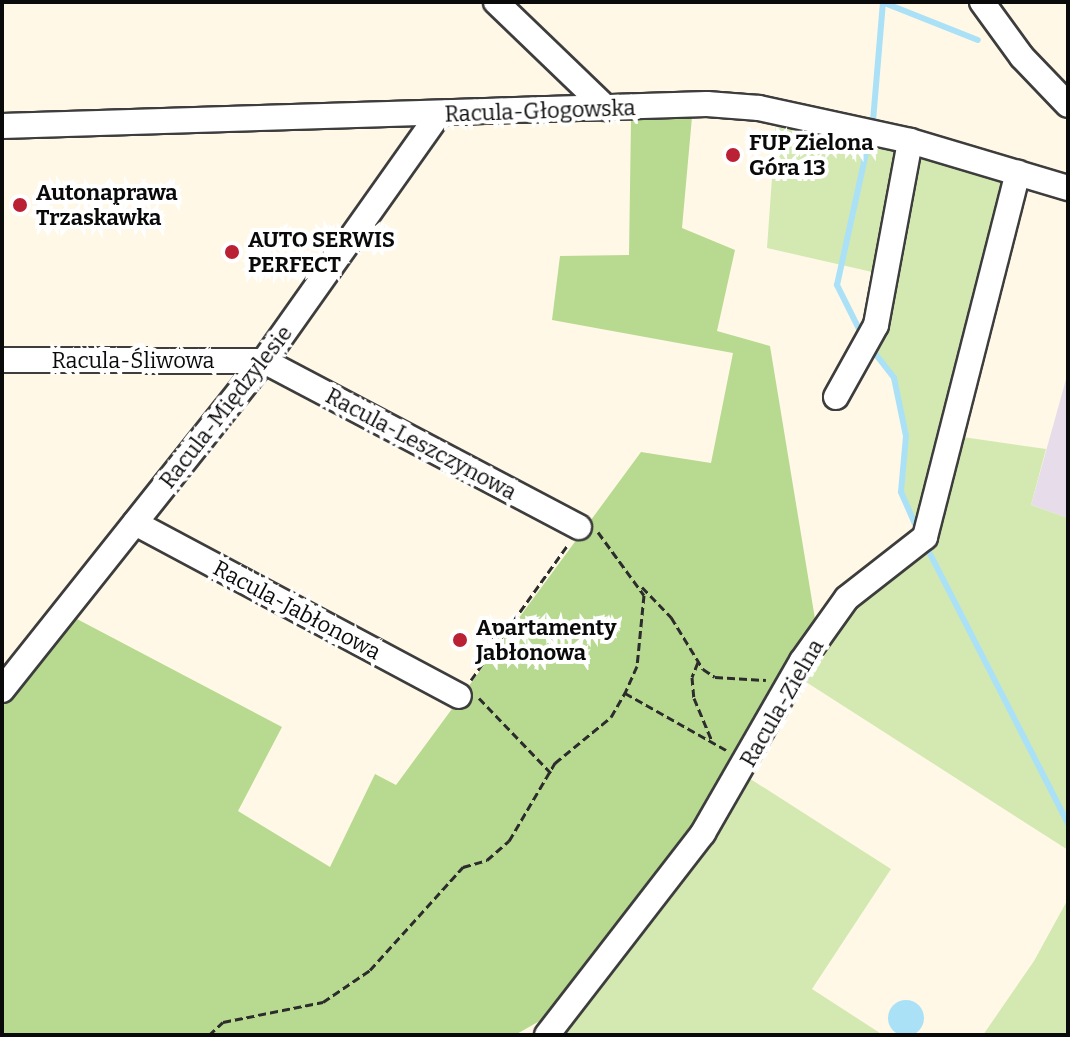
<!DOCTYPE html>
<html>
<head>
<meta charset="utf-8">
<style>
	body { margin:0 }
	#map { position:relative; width:1070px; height:1037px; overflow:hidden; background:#fff8e7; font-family:Bitter,serif }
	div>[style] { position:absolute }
	.industrial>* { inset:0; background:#e7ddea }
	.green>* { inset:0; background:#d3e9b1 }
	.forest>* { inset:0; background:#b7da90 }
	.water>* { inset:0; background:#abe1f7 }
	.round { border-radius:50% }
	.stream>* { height:6px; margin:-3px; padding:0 3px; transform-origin:3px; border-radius:3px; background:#abe1f7 }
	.path>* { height:3px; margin-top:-1.5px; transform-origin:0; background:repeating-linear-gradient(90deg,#2c2c2c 0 8px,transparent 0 12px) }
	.roads { filter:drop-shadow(2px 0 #3d3d3d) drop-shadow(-2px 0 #3d3d3d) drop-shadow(0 2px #3d3d3d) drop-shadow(0 -2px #3d3d3d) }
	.minor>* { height:24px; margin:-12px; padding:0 12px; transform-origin:12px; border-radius:12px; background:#fff }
	.dots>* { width:22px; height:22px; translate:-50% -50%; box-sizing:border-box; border:4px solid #fff; border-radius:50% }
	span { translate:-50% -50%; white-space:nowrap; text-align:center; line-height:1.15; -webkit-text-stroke:8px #fff; paint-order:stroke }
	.street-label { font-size:22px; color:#0a0a0a }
	.poi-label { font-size:22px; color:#0a0a0a; font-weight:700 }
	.left { translate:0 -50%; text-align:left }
	.frame { position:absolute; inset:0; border:4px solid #0a0a0a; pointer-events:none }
</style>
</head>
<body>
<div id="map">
	<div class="industrial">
		<div style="clip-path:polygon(1068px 372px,1068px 518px,1031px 505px)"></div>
	</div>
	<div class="green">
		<div style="clip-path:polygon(776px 121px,836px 132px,1007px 182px,942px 434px,1046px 449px,1031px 505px,1068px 518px,1068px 850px,792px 673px,817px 631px,921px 538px,901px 492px,906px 436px,894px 378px,864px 339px,881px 274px,767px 248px)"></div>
		<div style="clip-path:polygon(738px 771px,891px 869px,812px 989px,883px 1035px,550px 1035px)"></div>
		<div style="clip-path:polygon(1068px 899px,1068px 1035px,983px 1035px,1034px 961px)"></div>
	</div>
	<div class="forest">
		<div style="clip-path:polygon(692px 117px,682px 228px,735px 250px,717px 331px,770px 346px,817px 631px,738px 771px,573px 1002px,515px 1035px,2px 1035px,2px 676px,58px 609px,282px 727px,238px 811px,330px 867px,375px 774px,396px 785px,641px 452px,711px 463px,733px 353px,552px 320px,560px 256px,629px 255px,631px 120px)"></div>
	</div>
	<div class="water">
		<div class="round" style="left:888px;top:1000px;width:36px;height:36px"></div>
	</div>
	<div class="stream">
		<div style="left:882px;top:2px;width:103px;rotate:21.6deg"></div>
		<div style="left:873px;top:121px;width:119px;rotate:-85.2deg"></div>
		<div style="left:862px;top:335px;width:56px;rotate:-116.6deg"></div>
		<div style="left:837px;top:285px;width:140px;rotate:-77.6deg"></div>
		<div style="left:870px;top:347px;width:39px;rotate:52deg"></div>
		<div style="left:894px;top:378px;width:59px;rotate:78.3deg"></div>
		<div style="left:906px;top:436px;width:56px;rotate:95.1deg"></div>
		<div style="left:901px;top:492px;width:43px;rotate:66.4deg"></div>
		<div style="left:925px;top:544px;width:314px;rotate:62.9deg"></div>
	</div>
	<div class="path">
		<div style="left:598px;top:532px;width:78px;rotate:53.9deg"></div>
		<div style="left:644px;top:595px;width:71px;rotate:95.6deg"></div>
		<div style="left:637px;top:666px;width:30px;rotate:114deg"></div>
		<div style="left:642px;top:587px;width:42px;rotate:46deg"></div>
		<div style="left:671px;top:617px;width:61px;rotate:58.4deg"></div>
		<div style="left:703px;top:669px;width:14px;rotate:34deg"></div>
		<div style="left:715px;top:677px;width:51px;rotate:3.4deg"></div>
		<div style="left:698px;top:662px;width:16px;rotate:112deg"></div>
		<div style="left:692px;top:677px;width:21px;rotate:85deg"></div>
		<div style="left:694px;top:698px;width:47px;rotate:67.3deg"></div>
		<div style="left:471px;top:680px;width:165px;rotate:-54.4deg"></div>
		<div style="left:479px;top:698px;width:104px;rotate:46.2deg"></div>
		<div style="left:209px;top:1035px;width:19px;rotate:-43deg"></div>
		<div style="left:223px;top:1022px;width:102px;rotate:-11.3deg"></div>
		<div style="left:323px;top:1002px;width:57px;rotate:-34.2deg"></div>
		<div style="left:370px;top:970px;width:139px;rotate:-47.9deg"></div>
		<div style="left:463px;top:867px;width:25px;rotate:-16deg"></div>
		<div style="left:487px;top:860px;width:29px;rotate:-41deg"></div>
		<div style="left:509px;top:841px;width:91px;rotate:-59.5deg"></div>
		<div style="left:555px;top:763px;width:72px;rotate:-39.4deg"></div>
		<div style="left:611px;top:717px;width:28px;rotate:-60deg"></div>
		<div style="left:625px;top:693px;width:116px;rotate:29.4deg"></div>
	</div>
	<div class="roads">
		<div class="minor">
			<div style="left:496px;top:2px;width:153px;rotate:43.9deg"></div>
			<div style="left:982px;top:2px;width:68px;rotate:54deg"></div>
			<div style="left:1022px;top:57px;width:66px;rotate:46.2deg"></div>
			<div style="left:2px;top:126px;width:705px;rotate:-1.79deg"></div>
			<div style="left:707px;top:104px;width:52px;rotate:4.4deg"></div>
			<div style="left:759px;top:108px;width:155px;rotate:12.3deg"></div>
			<div style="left:910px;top:141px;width:165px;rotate:16.6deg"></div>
			<div style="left:2px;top:360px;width:262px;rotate:0.2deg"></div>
			<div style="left:264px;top:361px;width:356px;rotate:27.8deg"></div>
			<div style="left:836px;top:397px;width:82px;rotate:-60.9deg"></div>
			<div style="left:876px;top:325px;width:187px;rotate:-79.5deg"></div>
			<div style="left:135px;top:523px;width:367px;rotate:28.1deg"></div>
			<div style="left:2px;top:690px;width:421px;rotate:-51.5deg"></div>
			<div style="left:264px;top:361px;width:301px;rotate:-54.7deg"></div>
			<div style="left:547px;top:1035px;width:255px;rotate:-52.3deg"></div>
			<div style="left:703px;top:833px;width:198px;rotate:-60.1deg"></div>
			<div style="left:802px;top:661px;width:77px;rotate:-54.5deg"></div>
			<div style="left:847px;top:598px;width:99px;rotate:-38deg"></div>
			<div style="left:925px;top:537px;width:376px;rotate:-75.7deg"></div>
		</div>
	</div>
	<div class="dots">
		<div style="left:733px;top:155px;background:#bb2135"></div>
		<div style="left:20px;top:205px;background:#bb2135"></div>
		<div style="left:232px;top:252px;background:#bb2135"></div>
		<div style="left:460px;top:640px;background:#bb2135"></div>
	</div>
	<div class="street-label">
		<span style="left:540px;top:111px;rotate:-2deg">Racula-Głogowska</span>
		<span style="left:133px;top:361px">Racula-Śliwowa</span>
		<span style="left:226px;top:407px;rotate:-52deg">Racula-Międzylesie</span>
		<span style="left:421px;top:444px;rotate:28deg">Racula-Leszczynowa</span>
		<span style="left:297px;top:610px;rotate:28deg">Racula-Jabłonowa</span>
		<span style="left:782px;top:703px;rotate:-60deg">Racula-Zielna</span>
	</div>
	<div class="poi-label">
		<span class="left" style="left:749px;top:155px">FUP Zielona<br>Góra 13</span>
		<span class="left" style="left:36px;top:205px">Autonaprawa<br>Trzaskawka</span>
		<span class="left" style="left:248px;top:252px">AUTO SERWIS<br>PERFECT</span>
		<span class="left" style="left:476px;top:640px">Apartamenty<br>Jabłonowa</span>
	</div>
	<div class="frame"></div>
</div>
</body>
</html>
